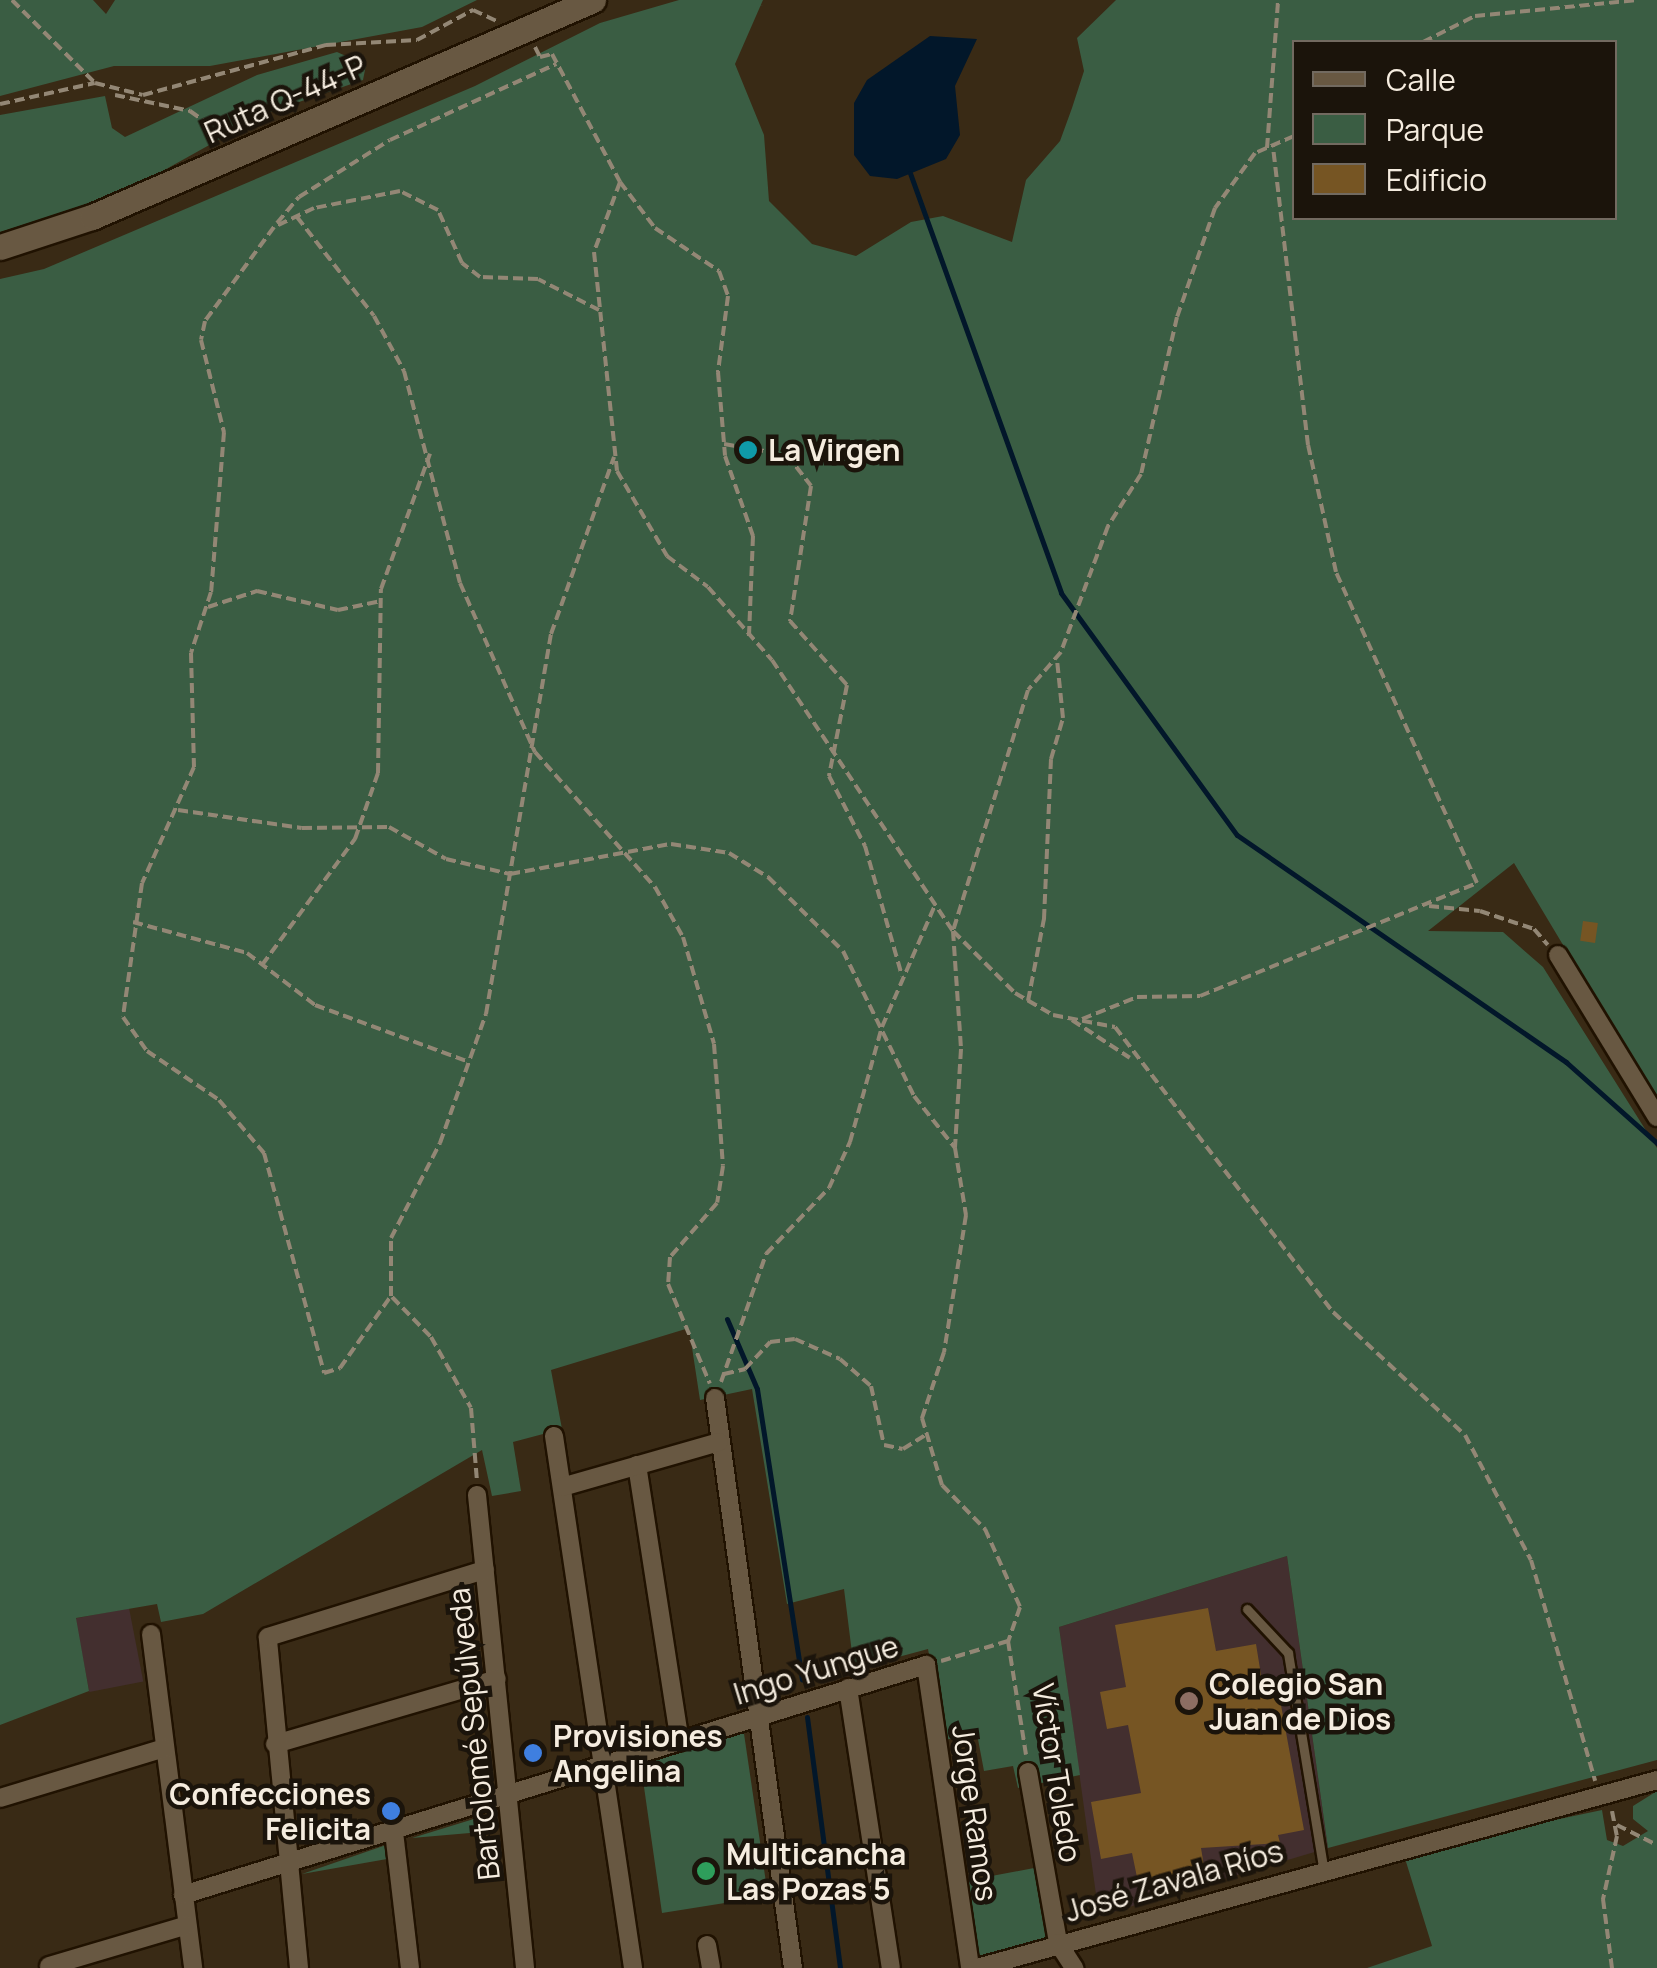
<!DOCTYPE html>
<html>
<head>
<meta charset="utf-8">
<style>
	body { margin:0 }
	#map { position:relative; width:1657px; height:1968px; overflow:hidden; background:#392a15; font-family:Manrope,sans-serif }
	div>[style] { position:absolute }
	.education>* { inset:0; background:#432f2f; transform-origin:0 0 }
	.green>* { inset:0; background:#3a5d43 }
	.water>* { inset:0; background:#02172a }
	.stream>* { height:5px; margin:-2.5px; padding:0 2.5px; transform-origin:2.5px; border-radius:2.5px; background:#02172a }
	.building>* { inset:0; background:#765523; transform-origin:0 0 }
	.path>* { height:4px; margin-top:-2px; transform-origin:0; background:repeating-linear-gradient(90deg,#938775 0 10px,transparent 0 15px) }
	.roads { filter:drop-shadow(2px 0 #201201) drop-shadow(-2px 0 #201201) drop-shadow(0 2px #201201) drop-shadow(0 -2px #201201) }
	.lane>* { height:9px; margin:-4.5px; padding:0 4.5px; transform-origin:4.5px; border-radius:4.5px; background:#685842 }
	.street>* { height:18px; margin:-9px; padding:0 9px; transform-origin:9px; border-radius:9px; background:#685842 }
	.secondary>* { height:25px; margin:-12.5px; padding:0 12.5px; transform-origin:12.5px; border-radius:12.5px; background:#685842 }
	.dots>* { width:28px; height:28px; translate:-50% -50%; box-sizing:border-box; border:5px solid #1b140b; border-radius:50% }
	span { translate:-50% -50%; white-space:nowrap; text-align:center; line-height:1.15; -webkit-text-stroke:9px #1b140b; paint-order:stroke }
	.street-label { font-size:30px; color:#f5ecdf }
	.poi-label { font-size:30px; color:#f5ecdf; font-weight:700 }
	.left { translate:0 -50%; text-align:left }
	.right { translate:-100% -50%; text-align:right }
	.legend { position:absolute; left:1292px; top:40px; width:325px; height:180px; box-sizing:border-box; background:#1b140b; border:2px solid #726a60; margin:0; padding:12px 18px; list-style:none; font-size:30px; color:#f5ecdf }
	.legend li { display:flex; align-items:center; gap:20px; height:50px }
	.legend b { width:50px; border:2px solid #726a60 }
</style>
</head>
<body>
<div id="map">
	<div class="education">
		<div style="clip-path:polygon(1287px 1556px,1328px 1848px,1099px 1916px,1059px 1627px)"></div>
		<div style="left:129px;top:1608px;width:75px;height:55px;rotate:79deg"></div>
	</div>
	<div class="green">
		<div style="clip-path:polygon(0 0,93px 0,106px 14px,115px 0,477px 0,422px 27px,210px 66px,114px 66px,0 96px)"></div>
		<div style="clip-path:polygon(evenodd,679px 0,763px 0,735px 64px,764px 135px,769px 201px,812px 244px,856px 256px,911px 222px,943px 216px,1012px 242px,1026px 180px,1060px 141px,1072px 108px,1084px 71px,1077px 38px,1116px 0,1657px 0,1657px 1102px,1514px 863px,1428px 931px,1503px 932px,1543px 967px,1657px 1148px,1657px 1760px,1328px 1848px,1287px 1556px,1059px 1627px,1080px 1775px,1018px 1788px,1013px 1766px,984px 1771px,977px 1734px,944px 1740px,928px 1649px,854px 1669px,844px 1589px,787px 1604px,752px 1389px,700px 1400px,689px 1328px,551px 1370px,562px 1429px,513px 1442px,521px 1491px,492px 1496px,482px 1450px,203px 1614px,161px 1622px,157px 1604px,76px 1618px,89px 1691px,0 1725px,0 279px,44px 269px,475px 86px,600px 23px,679px 0,1294px 42px,1614px 42px,1614px 218px,1294px 218px,1294px 42px)"></div>
		<div style="clip-path:polygon(337px 52px,366px 65px,363px 80px,267px 113px,116px 197px,0 232px,0 115px,105px 96px,112px 128px,125px 137px,257px 75px)"></div>
		<div style="clip-path:polygon(743px 1727px,768px 1896px,662px 1913px,641px 1766px)"></div>
		<div style="clip-path:polygon(1657px 1791px,1657px 1968px,1367px 1968px,1432px 1946px,1403px 1852px,1602px 1810px,1607px 1840px,1623px 1846px,1648px 1831px,1633px 1819px,1633px 1806px)"></div>
		<div style="clip-path:polygon(490px 1814px,493px 1831px,412px 1838px)"></div>
		<div style="clip-path:polygon(386px 1845px,387px 1859px,302px 1874px)"></div>
		<div style="clip-path:polygon(1034px 1868px,1046px 1941px,977px 1962px,965px 1881px)"></div>
	</div>
	<div class="water">
		<div style="clip-path:polygon(930px 36px,977px 39px,955px 86px,960px 135px,946px 159px,897px 179px,870px 176px,854px 155px,854px 103px,867px 80px)"></div>
	</div>
	<div class="stream">
		<div style="left:910px;top:173px;width:446px;rotate:70.2deg"></div>
		<div style="left:1061px;top:593px;width:299px;rotate:54deg"></div>
		<div style="left:1237px;top:835px;width:400px;rotate:34.6deg"></div>
		<div style="left:1566px;top:1062px;width:122px;rotate:41.7deg"></div>
		<div style="left:727px;top:1319px;width:76px;rotate:66.8deg"></div>
		<div style="left:757px;top:1389px;width:294px;rotate:81.2deg"></div>
		<div style="left:807px;top:1717px;width:253px;rotate:82.5deg"></div>
	</div>
	<div class="building">
		<div style="left:1583px;top:921px;width:15px;height:20px;rotate:8deg"></div>
		<div style="clip-path:polygon(1208px 1608px,1216px 1651px,1256px 1644px,1262px 1681px,1276px 1678px,1304px 1830px,1278px 1835px,1280px 1843px,1201px 1848px,1206px 1878px,1139px 1887px,1132px 1853px,1101px 1859px,1091px 1802px,1141px 1793px,1128px 1725px,1107px 1729px,1100px 1692px,1126px 1687px,1115px 1625px)"></div>
	</div>
	<div class="path">
		<div style="left:12px;top:0;width:117px;rotate:45deg"></div>
		<div style="left:1423px;top:42px;width:58px;rotate:-26.6deg"></div>
		<div style="left:1475px;top:16px;width:163px;rotate:-5.6deg"></div>
		<div style="left:535px;top:47px;width:11px;rotate:63deg"></div>
		<div style="left:540px;top:57px;width:12px;rotate:-14deg"></div>
		<div style="left:552px;top:54px;width:145px;rotate:62deg"></div>
		<div style="left:620px;top:182px;width:75px;rotate:110.4deg"></div>
		<div style="left:594px;top:252px;width:220px;rotate:84deg"></div>
		<div style="left:617px;top:471px;width:99px;rotate:59.5deg"></div>
		<div style="left:667px;top:556px;width:51px;rotate:37.1deg"></div>
		<div style="left:708px;top:587px;width:97px;rotate:48.8deg"></div>
		<div style="left:772px;top:660px;width:326px;rotate:56.3deg"></div>
		<div style="left:953px;top:931px;width:118px;rotate:86.1deg"></div>
		<div style="left:961px;top:1049px;width:99px;rotate:93.5deg"></div>
		<div style="left:955px;top:1148px;width:68px;rotate:80.7deg"></div>
		<div style="left:966px;top:1215px;width:139px;rotate:99.1deg"></div>
		<div style="left:944px;top:1352px;width:70px;rotate:108.4deg"></div>
		<div style="left:922px;top:1418px;width:70px;rotate:73.4deg"></div>
		<div style="left:942px;top:1485px;width:62px;rotate:45.7deg"></div>
		<div style="left:985px;top:1529px;width:85px;rotate:65.8deg"></div>
		<div style="left:1020px;top:1607px;width:36px;rotate:109deg"></div>
		<div style="left:115px;top:95px;width:77px;rotate:12deg"></div>
		<div style="left:190px;top:111px;width:47px;rotate:35.4deg"></div>
		<div style="left:0;top:104px;width:97px;rotate:-12.5deg"></div>
		<div style="left:95px;top:83px;width:49px;rotate:14deg"></div>
		<div style="left:143px;top:95px;width:190px;rotate:-15.3deg"></div>
		<div style="left:326px;top:45px;width:91px;rotate:-3.1deg"></div>
		<div style="left:417px;top:40px;width:64px;rotate:-28.2deg"></div>
		<div style="left:473px;top:10px;width:26px;rotate:25deg"></div>
		<div style="left:1294px;top:136px;width:43px;rotate:156.4deg"></div>
		<div style="left:1255px;top:153px;width:68px;rotate:126deg"></div>
		<div style="left:1215px;top:208px;width:115px;rotate:109.2deg"></div>
		<div style="left:1177px;top:317px;width:161px;rotate:102.9deg"></div>
		<div style="left:1141px;top:474px;width:62px;rotate:122.4deg"></div>
		<div style="left:1108px;top:526px;width:134px;rotate:110.5deg"></div>
		<div style="left:1061px;top:652px;width:50px;rotate:131deg"></div>
		<div style="left:1028px;top:690px;width:252px;rotate:107.3deg"></div>
		<div style="left:953px;top:931px;width:88px;rotate:45deg"></div>
		<div style="left:1015px;top:993px;width:44px;rotate:30.1deg"></div>
		<div style="left:1053px;top:1015px;width:63px;rotate:11deg"></div>
		<div style="left:1115px;top:1027px;width:359px;rotate:52.6deg"></div>
		<div style="left:1333px;top:1312px;width:180px;rotate:43deg"></div>
		<div style="left:1465px;top:1435px;width:141px;rotate:62.2deg"></div>
		<div style="left:1531px;top:1560px;width:230px;rotate:73.8deg"></div>
		<div style="left:1267px;top:148px;width:148px;rotate:-85.7deg"></div>
		<div style="left:620px;top:182px;width:58px;rotate:52.7deg"></div>
		<div style="left:655px;top:228px;width:77px;rotate:33.9deg"></div>
		<div style="left:719px;top:271px;width:27px;rotate:70deg"></div>
		<div style="left:728px;top:296px;width:77px;rotate:97.5deg"></div>
		<div style="left:718px;top:372px;width:84px;rotate:85.2deg"></div>
		<div style="left:725px;top:456px;width:85px;rotate:70.7deg"></div>
		<div style="left:753px;top:536px;width:101px;rotate:92.3deg"></div>
		<div style="left:297px;top:217px;width:125px;rotate:52.1deg"></div>
		<div style="left:374px;top:316px;width:63px;rotate:61.4deg"></div>
		<div style="left:404px;top:371px;width:219px;rotate:75.2deg"></div>
		<div style="left:460px;top:583px;width:185px;rotate:66.1deg"></div>
		<div style="left:535px;top:752px;width:181px;rotate:48.4deg"></div>
		<div style="left:655px;top:887px;width:57px;rotate:60.8deg"></div>
		<div style="left:683px;top:937px;width:111px;rotate:73.8deg"></div>
		<div style="left:714px;top:1044px;width:122px;rotate:85.8deg"></div>
		<div style="left:723px;top:1166px;width:37px;rotate:99deg"></div>
		<div style="left:717px;top:1203px;width:72px;rotate:131deg"></div>
		<div style="left:670px;top:1257px;width:27px;rotate:94deg"></div>
		<div style="left:668px;top:1284px;width:108px;rotate:67.2deg"></div>
		<div style="left:277px;top:223px;width:34px;rotate:-50deg"></div>
		<div style="left:299px;top:197px;width:107px;rotate:-32.1deg"></div>
		<div style="left:390px;top:140px;width:183px;rotate:-24.6deg"></div>
		<div style="left:599px;top:310px;width:68px;rotate:-153.1deg"></div>
		<div style="left:538px;top:279px;width:58px;rotate:-178deg"></div>
		<div style="left:480px;top:277px;width:23px;rotate:-142deg"></div>
		<div style="left:462px;top:263px;width:58px;rotate:-114.4deg"></div>
		<div style="left:438px;top:210px;width:42px;rotate:-153.4deg"></div>
		<div style="left:400px;top:191px;width:88px;rotate:168.8deg"></div>
		<div style="left:314px;top:208px;width:44px;rotate:154.6deg"></div>
		<div style="left:274px;top:227px;width:117px;rotate:126.3deg"></div>
		<div style="left:205px;top:321px;width:19px;rotate:102deg"></div>
		<div style="left:201px;top:340px;width:95px;rotate:76deg"></div>
		<div style="left:224px;top:432px;width:161px;rotate:94.6deg"></div>
		<div style="left:211px;top:592px;width:64px;rotate:108.2deg"></div>
		<div style="left:191px;top:653px;width:114px;rotate:88.5deg"></div>
		<div style="left:194px;top:767px;width:127px;rotate:114.1deg"></div>
		<div style="left:142px;top:883px;width:135px;rotate:98.1deg"></div>
		<div style="left:123px;top:1017px;width:42px;rotate:54.8deg"></div>
		<div style="left:147px;top:1051px;width:87px;rotate:34.2deg"></div>
		<div style="left:219px;top:1100px;width:70px;rotate:49.7deg"></div>
		<div style="left:264px;top:1153px;width:228px;rotate:74.7deg"></div>
		<div style="left:324px;top:1373px;width:17px;rotate:-17deg"></div>
		<div style="left:340px;top:1368px;width:88px;rotate:-54.7deg"></div>
		<div style="left:391px;top:1296px;width:58px;rotate:-90deg"></div>
		<div style="left:391px;top:1238px;width:107px;rotate:-62.7deg"></div>
		<div style="left:440px;top:1143px;width:137px;rotate:-70.4deg"></div>
		<div style="left:486px;top:1014px;width:386px;rotate:-80.3deg"></div>
		<div style="left:551px;top:634px;width:188px;rotate:-70.4deg"></div>
		<div style="left:724px;top:444px;width:64px;rotate:9.9deg"></div>
		<div style="left:787px;top:455px;width:39px;rotate:52deg"></div>
		<div style="left:811px;top:486px;width:137px;rotate:98.8deg"></div>
		<div style="left:790px;top:621px;width:86px;rotate:48.3deg"></div>
		<div style="left:847px;top:685px;width:93px;rotate:101.2deg"></div>
		<div style="left:829px;top:776px;width:79px;rotate:62.8deg"></div>
		<div style="left:865px;top:846px;width:135px;rotate:74.1deg"></div>
		<div style="left:208px;top:607px;width:52px;rotate:-18.1deg"></div>
		<div style="left:257px;top:591px;width:83px;rotate:13.2deg"></div>
		<div style="left:338px;top:610px;width:44px;rotate:-11.8deg"></div>
		<div style="left:178px;top:810px;width:125px;rotate:8.3deg"></div>
		<div style="left:302px;top:828px;width:87px;rotate:-0.7deg"></div>
		<div style="left:389px;top:827px;width:65px;rotate:29.3deg"></div>
		<div style="left:446px;top:859px;width:66px;rotate:13.2deg"></div>
		<div style="left:510px;top:874px;width:164px;rotate:-10.6deg"></div>
		<div style="left:671px;top:844px;width:59px;rotate:8.8deg"></div>
		<div style="left:729px;top:853px;width:46px;rotate:31.6deg"></div>
		<div style="left:768px;top:877px;width:105px;rotate:44.6deg"></div>
		<div style="left:843px;top:951px;width:161px;rotate:63.9deg"></div>
		<div style="left:914px;top:1096px;width:66px;rotate:51.7deg"></div>
		<div style="left:1429px;top:906px;width:51px;rotate:5.6deg"></div>
		<div style="left:1480px;top:911px;width:57px;rotate:18.4deg"></div>
		<div style="left:1534px;top:929px;width:21px;rotate:49deg"></div>
		<div style="left:133px;top:922px;width:118px;rotate:15.2deg"></div>
		<div style="left:247px;top:953px;width:86px;rotate:37.4deg"></div>
		<div style="left:315px;top:1005px;width:164px;rotate:20.3deg"></div>
		<div style="left:262px;top:965px;width:157px;rotate:-53.6deg"></div>
		<div style="left:355px;top:839px;width:70px;rotate:-70.8deg"></div>
		<div style="left:378px;top:773px;width:184px;rotate:-89.1deg"></div>
		<div style="left:381px;top:589px;width:144px;rotate:-70.1deg"></div>
		<div style="left:1028px;top:1001px;width:84px;rotate:-79deg"></div>
		<div style="left:1044px;top:919px;width:160px;rotate:-87.5deg"></div>
		<div style="left:1051px;top:759px;width:43px;rotate:-73.7deg"></div>
		<div style="left:1063px;top:718px;width:58px;rotate:-95.9deg"></div>
		<div style="left:1082px;top:1019px;width:59px;rotate:-21.8deg"></div>
		<div style="left:1137px;top:997px;width:63px;rotate:-0.9deg"></div>
		<div style="left:1200px;top:996px;width:299px;rotate:-22.2deg"></div>
		<div style="left:1477px;top:883px;width:341px;rotate:-114.4deg"></div>
		<div style="left:1336px;top:572px;width:130px;rotate:-102.4deg"></div>
		<div style="left:1308px;top:445px;width:301px;rotate:-96.7deg"></div>
		<div style="left:1072px;top:1020px;width:69px;rotate:33.2deg"></div>
		<div style="left:392px;top:1297px;width:56px;rotate:45.7deg"></div>
		<div style="left:431px;top:1337px;width:81px;rotate:60.6deg"></div>
		<div style="left:471px;top:1408px;width:73px;rotate:85.3deg"></div>
		<div style="left:724px;top:1374px;width:22px;rotate:-13deg"></div>
		<div style="left:745px;top:1369px;width:37px;rotate:-47deg"></div>
		<div style="left:770px;top:1342px;width:25px;rotate:-7deg"></div>
		<div style="left:795px;top:1339px;width:49px;rotate:24deg"></div>
		<div style="left:840px;top:1359px;width:41px;rotate:41.1deg"></div>
		<div style="left:871px;top:1386px;width:60px;rotate:77.6deg"></div>
		<div style="left:884px;top:1445px;width:19px;rotate:12deg"></div>
		<div style="left:903px;top:1449px;width:26px;rotate:-32deg"></div>
		<div style="left:721px;top:1382px;width:136px;rotate:-70.6deg"></div>
		<div style="left:766px;top:1254px;width:91px;rotate:-46.3deg"></div>
		<div style="left:829px;top:1188px;width:51px;rotate:-65.5deg"></div>
		<div style="left:850px;top:1142px;width:119px;rotate:-74.5deg"></div>
		<div style="left:882px;top:1027px;width:133px;rotate:-66.5deg"></div>
		<div style="left:1008px;top:1641px;width:115px;rotate:81deg"></div>
		<div style="left:941px;top:1661px;width:70px;rotate:-16.6deg"></div>
		<div style="left:1612px;top:1811px;width:25px;rotate:79deg"></div>
		<div style="left:1617px;top:1836px;width:65px;rotate:102.5deg"></div>
		<div style="left:1603px;top:1899px;width:70px;rotate:82.6deg"></div>
		<div style="left:1617px;top:1825px;width:45px;rotate:26.6deg"></div>
	</div>
	<div class="roads">
		<div class="lane">
			<div style="left:1247px;top:1609px;width:60px;rotate:47deg"></div>
			<div style="left:1288px;top:1653px;width:216px;rotate:80.7deg"></div>
		</div>
		<div class="street">
			<div style="left:1558px;top:955px;width:190px;rotate:58.6deg"></div>
			<div style="left:715px;top:1398px;width:575px;rotate:82.21deg"></div>
			<div style="left:554px;top:1436px;width:538px;rotate:81.55deg"></div>
			<div style="left:637px;top:1465px;width:280px;rotate:81.2deg"></div>
			<div style="left:562px;top:1487px;width:163px;rotate:-16deg"></div>
			<div style="left:477px;top:1495px;width:475px;rotate:84.2deg"></div>
			<div style="left:151px;top:1634px;width:337px;rotate:82.8deg"></div>
			<div style="left:848px;top:1688px;width:283px;rotate:81.3deg"></div>
			<div style="left:275px;top:1744px;width:231px;rotate:-16.3deg"></div>
			<div style="left:1028px;top:1772px;width:174px;rotate:80deg"></div>
			<div style="left:1058px;top:1943px;width:30px;rotate:57deg"></div>
			<div style="left:0;top:1798px;width:172px;rotate:-16.9deg"></div>
			<div style="left:394px;top:1832px;width:137px;rotate:83.3deg"></div>
			<div style="left:183px;top:1895px;width:778px;rotate:-17.2deg"></div>
			<div style="left:926px;top:1665px;width:306px;rotate:81.7deg"></div>
			<div style="left:707px;top:1945px;width:23px;rotate:80deg"></div>
			<div style="left:49px;top:1966px;width:144px;rotate:-16.5deg"></div>
			<div style="left:299px;top:1968px;width:332px;rotate:-95.4deg"></div>
			<div style="left:268px;top:1637px;width:227px;rotate:-17.2deg"></div>
			<div style="left:977px;top:1968px;width:706px;rotate:-15.45deg"></div>
		</div>
		<div class="secondary">
			<div style="left:0;top:247px;width:97px;rotate:-18.1deg"></div>
			<div style="left:92px;top:217px;width:546px;rotate:-23.42deg"></div>
		</div>
	</div>
	<div class="dots">
		<div style="left:748px;top:450px;background:#0f9aa8"></div>
		<div style="left:1189px;top:1701px;background:#8d6e63"></div>
		<div style="left:533px;top:1753px;background:#3f7fe0"></div>
		<div style="left:391px;top:1811px;background:#3f7fe0"></div>
		<div style="left:706px;top:1871px;background:#2e9e5b"></div>
	</div>
	<div class="street-label">
		<span style="left:285px;top:99px;rotate:-24deg">Ruta Q-44-P</span>
		<span style="left:816px;top:1670px;rotate:-17deg">Ingo Yungue</span>
		<span style="left:474px;top:1734px;rotate:-96deg">Bartolomé Sepúlveda</span>
		<span style="left:1057px;top:1773px;rotate:81deg">Víctor Toledo</span>
		<span style="left:975px;top:1813px;rotate:82deg">Jorge Ramos</span>
		<span style="left:1174px;top:1881px;rotate:-16deg">José Zavala Ríos</span>
	</div>
	<div class="poi-label">
		<span class="left" style="left:768px;top:450px">La Virgen</span>
		<span class="left" style="left:1209px;top:1701px">Colegio San<br>Juan de Dios</span>
		<span class="left" style="left:553px;top:1753px">Provisiones<br>Angelina</span>
		<span class="right" style="left:371px;top:1811px">Confecciones<br>Felicita</span>
		<span class="left" style="left:726px;top:1871px">Multicancha<br>Las Pozas 5</span>
	</div>
	<ul class="legend">
	<li><b style="height:12px;background:#685842"></b>Calle</li>
	<li><b style="height:28px;background:#3a5d43"></b>Parque</li>
	<li><b style="height:28px;background:#765523"></b>Edificio</li>
	</ul>
</div>
</body>
</html>
